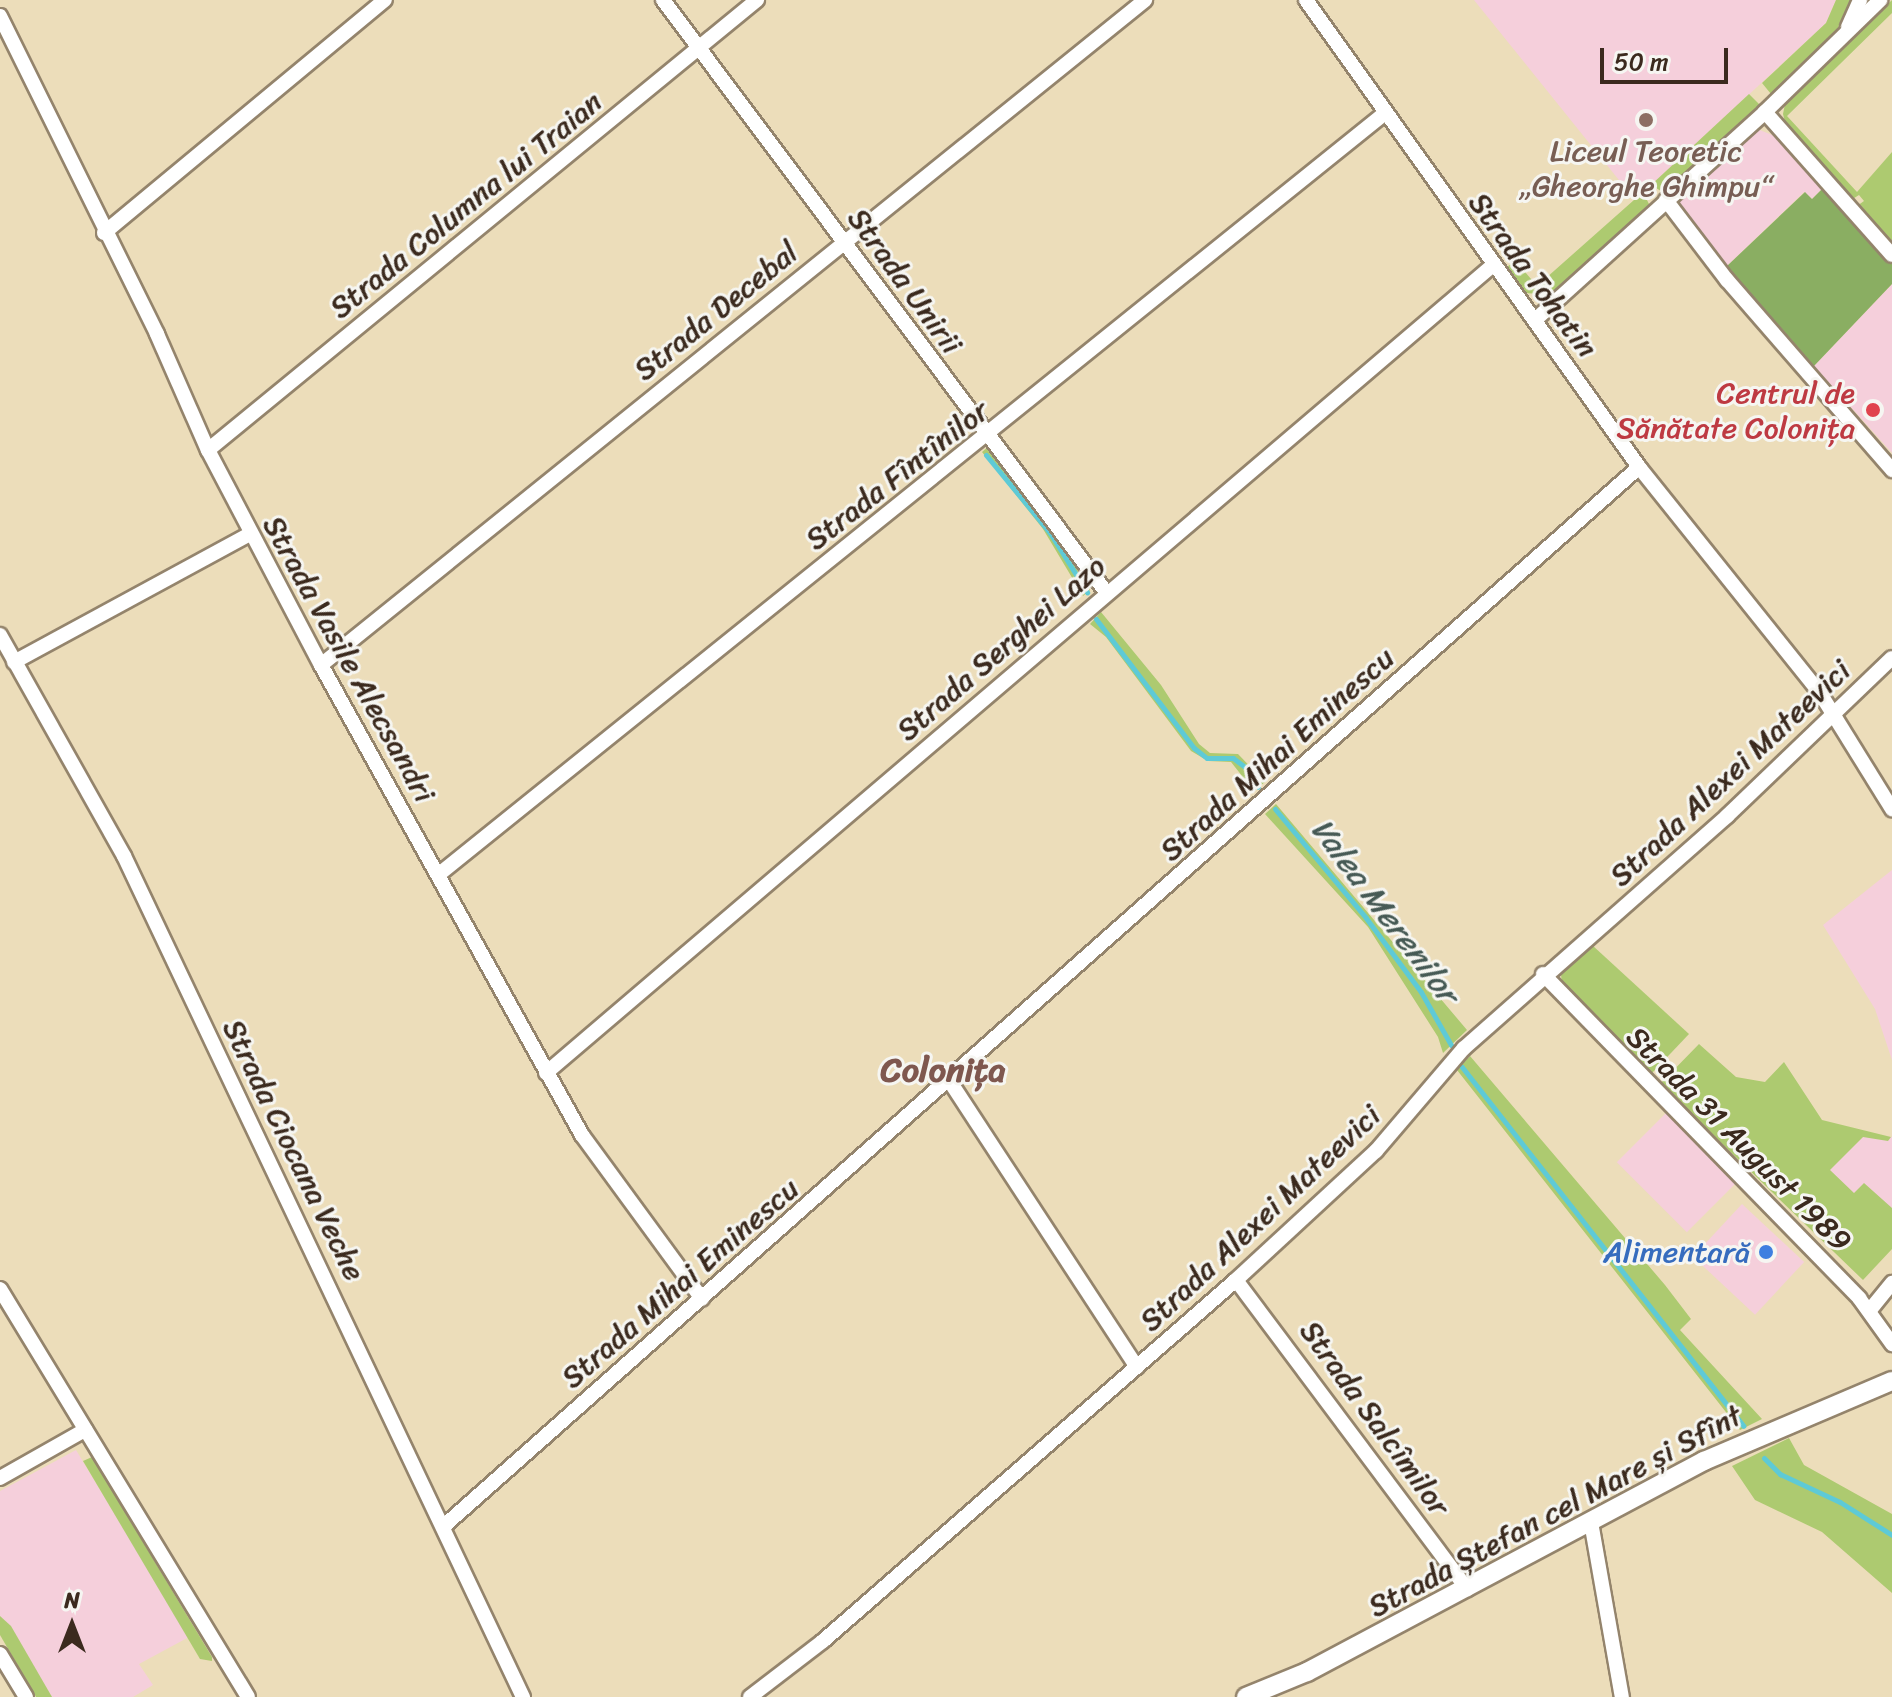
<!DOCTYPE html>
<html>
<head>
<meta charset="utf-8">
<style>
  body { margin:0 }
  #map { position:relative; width:1892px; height:1697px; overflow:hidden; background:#ecddba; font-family:Sriracha,sans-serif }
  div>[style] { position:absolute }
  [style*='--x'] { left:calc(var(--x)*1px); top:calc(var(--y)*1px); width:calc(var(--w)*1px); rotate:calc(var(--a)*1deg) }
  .built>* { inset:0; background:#f5cfdb; transform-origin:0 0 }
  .green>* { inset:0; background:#adca70 }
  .forest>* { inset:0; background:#8aae62 }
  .stream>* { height:5px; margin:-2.5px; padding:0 2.5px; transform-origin:2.5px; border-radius:2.5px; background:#5ecad6 }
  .roads { filter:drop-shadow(2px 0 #94846c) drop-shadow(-2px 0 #94846c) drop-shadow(0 2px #94846c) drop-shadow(0 -2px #94846c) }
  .minor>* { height:14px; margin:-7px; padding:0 7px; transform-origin:7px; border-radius:7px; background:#fff }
  .tertiary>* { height:18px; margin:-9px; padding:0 9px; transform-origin:9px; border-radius:9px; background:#fff }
  .dots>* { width:22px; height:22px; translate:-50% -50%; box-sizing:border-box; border:4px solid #f6f6f2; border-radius:50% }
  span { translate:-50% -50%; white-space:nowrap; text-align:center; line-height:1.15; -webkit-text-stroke:6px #f6f6f2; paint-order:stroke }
  .education-label { font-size:30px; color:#785e54 }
  .street-label { font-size:30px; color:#3b2a1e }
  .health-label { font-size:30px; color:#be3a42 }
  .right { translate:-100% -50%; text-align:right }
  .shop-label { font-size:30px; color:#366cbe }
  .water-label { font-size:32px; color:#465a55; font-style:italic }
  .quarter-label { font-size:34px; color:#7f584f; font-weight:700 }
  .north { position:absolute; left:32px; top:1585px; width:80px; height:80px; -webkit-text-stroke:6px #f6f6f2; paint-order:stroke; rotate:0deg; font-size:22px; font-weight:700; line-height:32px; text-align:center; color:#3b2a1e }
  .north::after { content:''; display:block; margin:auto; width:28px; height:36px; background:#3b2a1e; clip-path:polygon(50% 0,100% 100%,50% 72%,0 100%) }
  .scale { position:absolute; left:1600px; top:48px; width:128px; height:36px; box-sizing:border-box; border:4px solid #3b2a1e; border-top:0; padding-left:10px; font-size:24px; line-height:28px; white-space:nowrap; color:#3b2a1e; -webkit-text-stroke:6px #f6f6f2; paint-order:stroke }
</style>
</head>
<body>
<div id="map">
  <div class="built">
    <div style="clip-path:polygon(1474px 0,1836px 0,1826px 23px,1635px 200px)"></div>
    <div style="clip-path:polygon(1757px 129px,1780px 138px,1823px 188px,1812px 199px,1804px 192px,1727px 266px,1675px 204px)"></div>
    <div style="clip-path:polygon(1892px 284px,1892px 453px,1814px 366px)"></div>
    <div style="clip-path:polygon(1892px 870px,1892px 1060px,1875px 1009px,1823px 925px)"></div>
    <div style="left:1667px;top:1112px;width:99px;height:71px;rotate:45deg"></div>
    <div style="clip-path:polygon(1863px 1137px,1892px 1137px,1892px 1246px,1818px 1178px)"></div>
    <div style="left:1742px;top:1204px;width:85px;height:72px;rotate:43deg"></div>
    <div style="clip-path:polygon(76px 1450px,189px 1637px,139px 1664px,153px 1685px,133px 1697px,52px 1697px,0 1616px,0 1491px)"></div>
  </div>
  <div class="green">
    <div style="clip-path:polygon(1836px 0,1851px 0,1836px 32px,1771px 94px,1762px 83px,1826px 23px)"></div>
    <div style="clip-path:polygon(1892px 0,1892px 13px,1787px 116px,1857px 192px,1892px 152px,1892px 240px,1886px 241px,1857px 206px,1864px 201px,1859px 195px,1851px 200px,1786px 126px,1783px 114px,1785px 104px)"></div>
    <div style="clip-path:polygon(1749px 94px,1760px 105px,1670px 188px,1661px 191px,1651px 185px)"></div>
    <div style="clip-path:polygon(1643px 192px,1650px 206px,1552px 295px,1525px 293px,1505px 269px,1515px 260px,1537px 286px)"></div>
    <div style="clip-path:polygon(989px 446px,1088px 574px,1090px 590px,1083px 596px,1043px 529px,982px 452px)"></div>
    <div style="clip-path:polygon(1101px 612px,1161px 685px,1199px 744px,1210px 753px,1238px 754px,1265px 782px,1254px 791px,1231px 762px,1208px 761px,1191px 751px,1106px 637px,1090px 624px)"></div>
    <div style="clip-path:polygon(1276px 804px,1467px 1030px,1443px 1053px,1438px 1037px,1368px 927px,1265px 814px)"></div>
    <div style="clip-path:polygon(1592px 945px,1689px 1034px,1652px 1073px,1562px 985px,1561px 974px)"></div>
    <div style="clip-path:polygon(1699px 1044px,1736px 1077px,1765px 1082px,1784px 1062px,1822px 1120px,1891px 1137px,1888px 1141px,1863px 1137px,1830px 1170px,1854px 1193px,1864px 1183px,1892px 1208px,1892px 1249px,1863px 1280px,1660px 1084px)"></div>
    <div style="clip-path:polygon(1470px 1056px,1665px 1285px,1691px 1319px,1680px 1330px,1762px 1419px,1740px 1430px,1457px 1070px)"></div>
    <div style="clip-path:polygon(1789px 1438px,1804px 1465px,1892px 1514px,1892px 1593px,1822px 1532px,1755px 1500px,1732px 1466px)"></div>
    <div style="clip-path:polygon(92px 1457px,212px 1657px,212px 1661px,200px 1659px,83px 1461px)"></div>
    <div style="clip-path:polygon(0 1616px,11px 1626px,52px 1697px,36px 1697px,0 1635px)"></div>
  </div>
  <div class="forest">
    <div style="clip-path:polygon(1823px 188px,1892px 264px,1892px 284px,1814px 366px,1727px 266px,1805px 192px,1812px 199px)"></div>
  </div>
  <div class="stream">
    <div style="--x:986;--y:455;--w:101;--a:50.6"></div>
    <div style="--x:1050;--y:533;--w:70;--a:57.9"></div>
    <div style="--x:1096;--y:619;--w:162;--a:52.8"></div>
    <div style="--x:1194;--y:748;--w:16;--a:38"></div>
    <div style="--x:1207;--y:758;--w:26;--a:0"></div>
    <div style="--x:1233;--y:758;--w:20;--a:37"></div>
    <div style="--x:1249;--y:770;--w:19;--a:62"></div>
    <div style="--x:1275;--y:809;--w:142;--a:50.1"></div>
    <div style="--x:1366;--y:918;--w:92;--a:53.4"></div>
    <div style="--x:1421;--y:992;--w:61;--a:60.5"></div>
    <div style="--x:1462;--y:1067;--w:456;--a:51.9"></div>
    <div style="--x:1764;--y:1458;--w:23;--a:45"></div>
    <div style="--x:1780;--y:1474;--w:66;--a:25"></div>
    <div style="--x:1840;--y:1502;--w:62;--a:32.4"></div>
  </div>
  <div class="roads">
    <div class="minor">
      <div style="--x:663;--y:0;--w:739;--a:53.19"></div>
      <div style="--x:1306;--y:0;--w:574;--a:54.51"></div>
      <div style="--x:1639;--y:467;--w:290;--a:51.3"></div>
      <div style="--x:1820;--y:693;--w:137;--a:58.2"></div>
      <div style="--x:0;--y:16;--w:355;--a:63.7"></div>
      <div style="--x:157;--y:334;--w:127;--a:66.3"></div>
      <div style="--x:208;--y:450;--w:243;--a:62.3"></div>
      <div style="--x:321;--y:665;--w:538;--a:60.96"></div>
      <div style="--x:582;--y:1135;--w:203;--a:53.8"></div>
      <div style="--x:1848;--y:27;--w:30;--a:-66"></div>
      <div style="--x:1765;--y:112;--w:191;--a:48.4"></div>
      <div style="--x:1666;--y:200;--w:101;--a:52.7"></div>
      <div style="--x:1727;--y:280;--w:252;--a:49"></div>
      <div style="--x:104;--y:233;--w:365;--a:-39.7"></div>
      <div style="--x:1535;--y:320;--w:310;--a:-42.1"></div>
      <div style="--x:1765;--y:112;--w:161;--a:-44.2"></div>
      <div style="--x:208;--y:450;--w:710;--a:-39.34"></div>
      <div style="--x:0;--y:635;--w:253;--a:60.7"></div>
      <div style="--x:124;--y:856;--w:931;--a:64.62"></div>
      <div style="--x:14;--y:662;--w:268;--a:-28.5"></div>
      <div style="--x:321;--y:665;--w:1059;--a:-38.9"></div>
      <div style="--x:438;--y:875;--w:1216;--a:-38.82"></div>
      <div style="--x:1543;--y:974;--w:453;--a:45.7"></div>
      <div style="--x:1859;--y:1298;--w:57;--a:54.3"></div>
      <div style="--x:546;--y:1073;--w:1243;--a:-40.47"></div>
      <div style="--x:949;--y:1080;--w:343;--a:56.8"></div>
      <div style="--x:1236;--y:1280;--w:386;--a:53.2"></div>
      <div style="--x:0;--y:1289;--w:477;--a:58.7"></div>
      <div style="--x:1870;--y:1310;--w:35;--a:-51"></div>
      <div style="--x:0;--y:1478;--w:98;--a:-29.5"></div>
      <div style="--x:1591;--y:1522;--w:178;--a:80"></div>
      <div style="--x:445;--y:1525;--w:1595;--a:-41.54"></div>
      <div style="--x:0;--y:1654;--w:50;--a:58.8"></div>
      <div style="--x:750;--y:1697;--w:92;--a:-37.5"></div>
      <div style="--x:823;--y:1641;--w:549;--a:-41.16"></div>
      <div style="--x:1236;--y:1280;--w:190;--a:-42.7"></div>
      <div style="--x:1376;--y:1151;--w:135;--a:-49.5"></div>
      <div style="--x:1464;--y:1048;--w:351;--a:-41.4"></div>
      <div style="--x:1727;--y:816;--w:228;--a:-43.8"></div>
    </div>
    <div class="tertiary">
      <div style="--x:1246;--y:1697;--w:66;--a:-22.3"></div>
      <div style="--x:1307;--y:1672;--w:450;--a:-28"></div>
      <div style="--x:1704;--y:1461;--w:204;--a:-23.1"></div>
    </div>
  </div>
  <div class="dots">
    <div style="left:1646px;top:120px;background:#8d6e63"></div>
    <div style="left:1873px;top:410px;background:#e0444e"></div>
    <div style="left:1766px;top:1252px;background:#3f7fe0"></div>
  </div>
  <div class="education-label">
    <span style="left:1646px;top:168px">Liceul Teoretic<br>„Gheorghe Ghimpu“</span>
  </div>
  <div class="street-label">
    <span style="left:466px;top:205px;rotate:-39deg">Strada Columna lui Traian</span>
    <span style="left:1533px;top:275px;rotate:54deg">Strada Tohatin</span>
    <span style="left:905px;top:281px;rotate:54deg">Strada Unirii</span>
    <span style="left:716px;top:311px;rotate:-39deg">Strada Decebal</span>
    <span style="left:897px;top:475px;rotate:-38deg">Strada Fîntînilor</span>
    <span style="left:1001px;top:648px;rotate:-41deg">Strada Serghei Lazo</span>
    <span style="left:349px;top:659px;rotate:61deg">Strada Vasile Alecsandri</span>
    <span style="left:1277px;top:754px;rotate:-42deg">Strada Mihai Eminescu</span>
    <span style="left:1730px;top:773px;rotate:-43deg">Strada Alexei Mateevici</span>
    <span style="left:1739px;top:1139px;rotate:45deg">Strada 31 August 1989</span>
    <span style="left:294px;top:1150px;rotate:64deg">Strada Ciocana Veche</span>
    <span style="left:1260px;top:1218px;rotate:-43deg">Strada Alexei Mateevici</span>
    <span style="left:680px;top:1283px;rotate:-41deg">Strada Mihai Eminescu</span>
    <span style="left:1375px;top:1418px;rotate:54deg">Strada Salcîmilor</span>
    <span style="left:1555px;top:1511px;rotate:-28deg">Strada Ștefan cel Mare și Sfînt</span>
  </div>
  <div class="health-label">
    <span class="right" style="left:1855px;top:410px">Centrul de<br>Sănătate Colonița</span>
  </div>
  <div class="shop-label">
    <span class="right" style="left:1750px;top:1252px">Alimentară</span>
  </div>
  <div class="water-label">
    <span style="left:1384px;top:911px;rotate:53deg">Valea Merenilor</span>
  </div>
  <div class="quarter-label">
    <span style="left:943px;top:1071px">Colonița</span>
  </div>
  <div class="north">N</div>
  <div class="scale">50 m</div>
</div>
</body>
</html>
